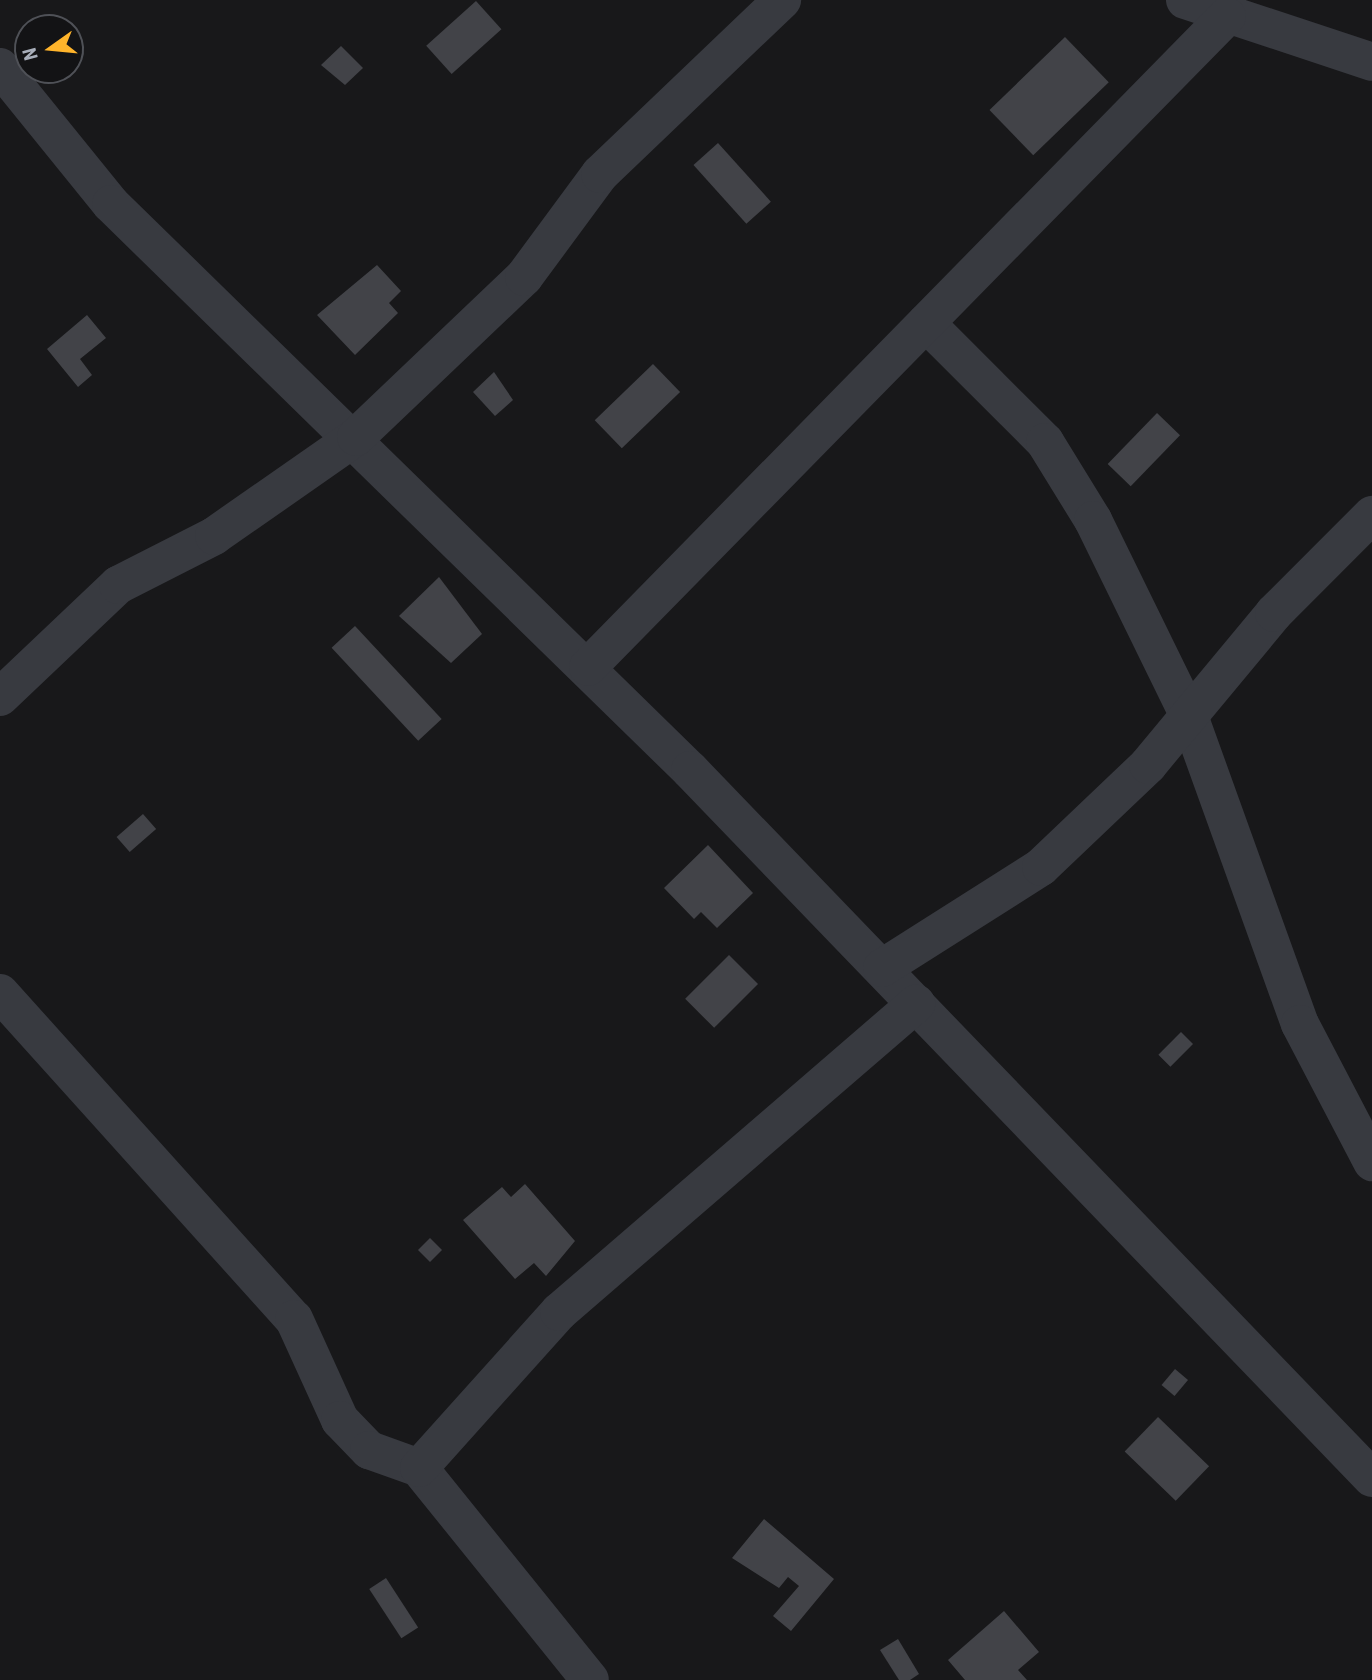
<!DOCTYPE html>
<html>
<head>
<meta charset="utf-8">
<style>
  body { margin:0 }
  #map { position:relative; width:1372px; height:1680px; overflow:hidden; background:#18181a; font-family:"Roboto Condensed",sans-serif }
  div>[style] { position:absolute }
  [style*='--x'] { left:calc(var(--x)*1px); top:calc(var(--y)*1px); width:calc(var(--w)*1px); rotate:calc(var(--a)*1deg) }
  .building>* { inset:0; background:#424348; transform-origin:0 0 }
  .minor>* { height:38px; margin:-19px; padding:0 19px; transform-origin:19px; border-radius:19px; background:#383a40 }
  span { translate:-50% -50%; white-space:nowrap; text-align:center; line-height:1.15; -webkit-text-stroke:6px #131315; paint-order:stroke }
  .north { position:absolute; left:14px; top:14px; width:70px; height:70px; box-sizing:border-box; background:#131315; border:2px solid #4f5157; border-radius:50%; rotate:255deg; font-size:19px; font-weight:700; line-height:28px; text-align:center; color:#a9afbb }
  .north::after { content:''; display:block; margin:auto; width:24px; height:32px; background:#ffb42b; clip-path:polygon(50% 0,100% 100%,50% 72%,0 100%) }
</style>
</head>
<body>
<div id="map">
  <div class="building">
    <div style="left:476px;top:1px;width:38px;height:67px;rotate:48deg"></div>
    <div style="left:1065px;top:37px;width:63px;height:105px;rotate:46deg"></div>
    <div style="clip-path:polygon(341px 46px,363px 68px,345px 85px,321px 65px)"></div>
    <div style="left:718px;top:143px;width:79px;height:33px;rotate:48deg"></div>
    <div style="clip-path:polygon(377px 265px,401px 291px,389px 303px,398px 313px,355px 355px,317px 315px)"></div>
    <div style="clip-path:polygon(87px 315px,106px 338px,80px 359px,92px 375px,78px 387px,47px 349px)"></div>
    <div style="left:653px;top:364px;width:39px;height:81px;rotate:46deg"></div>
    <div style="clip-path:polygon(494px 372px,513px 400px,495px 416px,473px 392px)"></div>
    <div style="left:1157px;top:413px;width:32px;height:71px;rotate:44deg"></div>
    <div style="clip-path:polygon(439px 577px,482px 634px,451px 663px,399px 616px)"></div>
    <div style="left:355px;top:626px;width:127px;height:32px;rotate:47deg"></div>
    <div style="left:143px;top:814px;width:20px;height:35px;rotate:49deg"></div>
    <div style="clip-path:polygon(708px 845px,753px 893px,717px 928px,701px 912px,694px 919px,664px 888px)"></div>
    <div style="left:729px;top:955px;width:41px;height:62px;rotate:45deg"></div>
    <div style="left:1181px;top:1032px;width:17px;height:32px;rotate:45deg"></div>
    <div style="clip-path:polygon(525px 1184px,575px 1241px,546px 1276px,534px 1263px,515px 1279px,463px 1220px,502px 1187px,511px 1197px)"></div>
    <div style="left:430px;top:1238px;width:17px;height:17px;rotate:45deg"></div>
    <div style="left:1175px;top:1369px;width:17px;height:21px;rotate:40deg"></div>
    <div style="left:1158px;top:1417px;width:71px;height:48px;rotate:44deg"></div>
    <div style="clip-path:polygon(764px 1519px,834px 1579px,791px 1631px,773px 1616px,799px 1586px,788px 1577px,779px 1588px,732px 1558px)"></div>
    <div style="left:386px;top:1578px;width:59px;height:20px;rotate:57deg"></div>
    <div style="clip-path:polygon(1004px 1611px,1039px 1652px,1018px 1670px,1027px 1680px,965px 1680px,948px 1660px)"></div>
    <div style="clip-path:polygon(898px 1639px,919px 1674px,910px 1680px,899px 1680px,880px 1650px)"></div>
  </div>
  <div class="minor">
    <div style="--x:1185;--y:0;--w:197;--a:18.3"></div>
    <div style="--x:0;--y:67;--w:176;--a:51"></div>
    <div style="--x:111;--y:204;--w:810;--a:44.35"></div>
    <div style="--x:690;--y:770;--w:983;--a:46.07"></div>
    <div style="--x:926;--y:323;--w:168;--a:45"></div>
    <div style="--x:1045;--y:442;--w:92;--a:58.4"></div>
    <div style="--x:1093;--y:520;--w:218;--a:63.9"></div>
    <div style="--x:1189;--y:716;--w:327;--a:70.2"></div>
    <div style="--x:1300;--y:1024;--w:156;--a:62.4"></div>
    <div style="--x:588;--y:667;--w:912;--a:-45.53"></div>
    <div style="--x:0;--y:697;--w:163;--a:-43.5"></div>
    <div style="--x:118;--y:585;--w:108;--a:-27"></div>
    <div style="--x:214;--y:536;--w:173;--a:-34.9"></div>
    <div style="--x:356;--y:437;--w:232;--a:-43.6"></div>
    <div style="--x:524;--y:277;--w:128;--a:-53.6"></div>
    <div style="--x:600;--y:174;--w:252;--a:-43.7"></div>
    <div style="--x:882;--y:968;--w:188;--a:-32.4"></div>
    <div style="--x:1041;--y:867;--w:148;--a:-43.6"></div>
    <div style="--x:1148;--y:765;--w:197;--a:-50.3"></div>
    <div style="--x:1274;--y:613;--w:139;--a:-45"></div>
    <div style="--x:0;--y:993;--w:439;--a:48"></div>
    <div style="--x:294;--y:1319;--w:111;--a:65.5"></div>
    <div style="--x:340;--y:1420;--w:42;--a:46"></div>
    <div style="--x:369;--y:1450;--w:53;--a:19.8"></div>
    <div style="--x:419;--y:1468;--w:272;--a:51.1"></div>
    <div style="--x:419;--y:1468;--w:210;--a:-48.1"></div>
    <div style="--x:559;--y:1312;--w:472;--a:-40.8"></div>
  </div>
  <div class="north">N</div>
</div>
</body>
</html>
